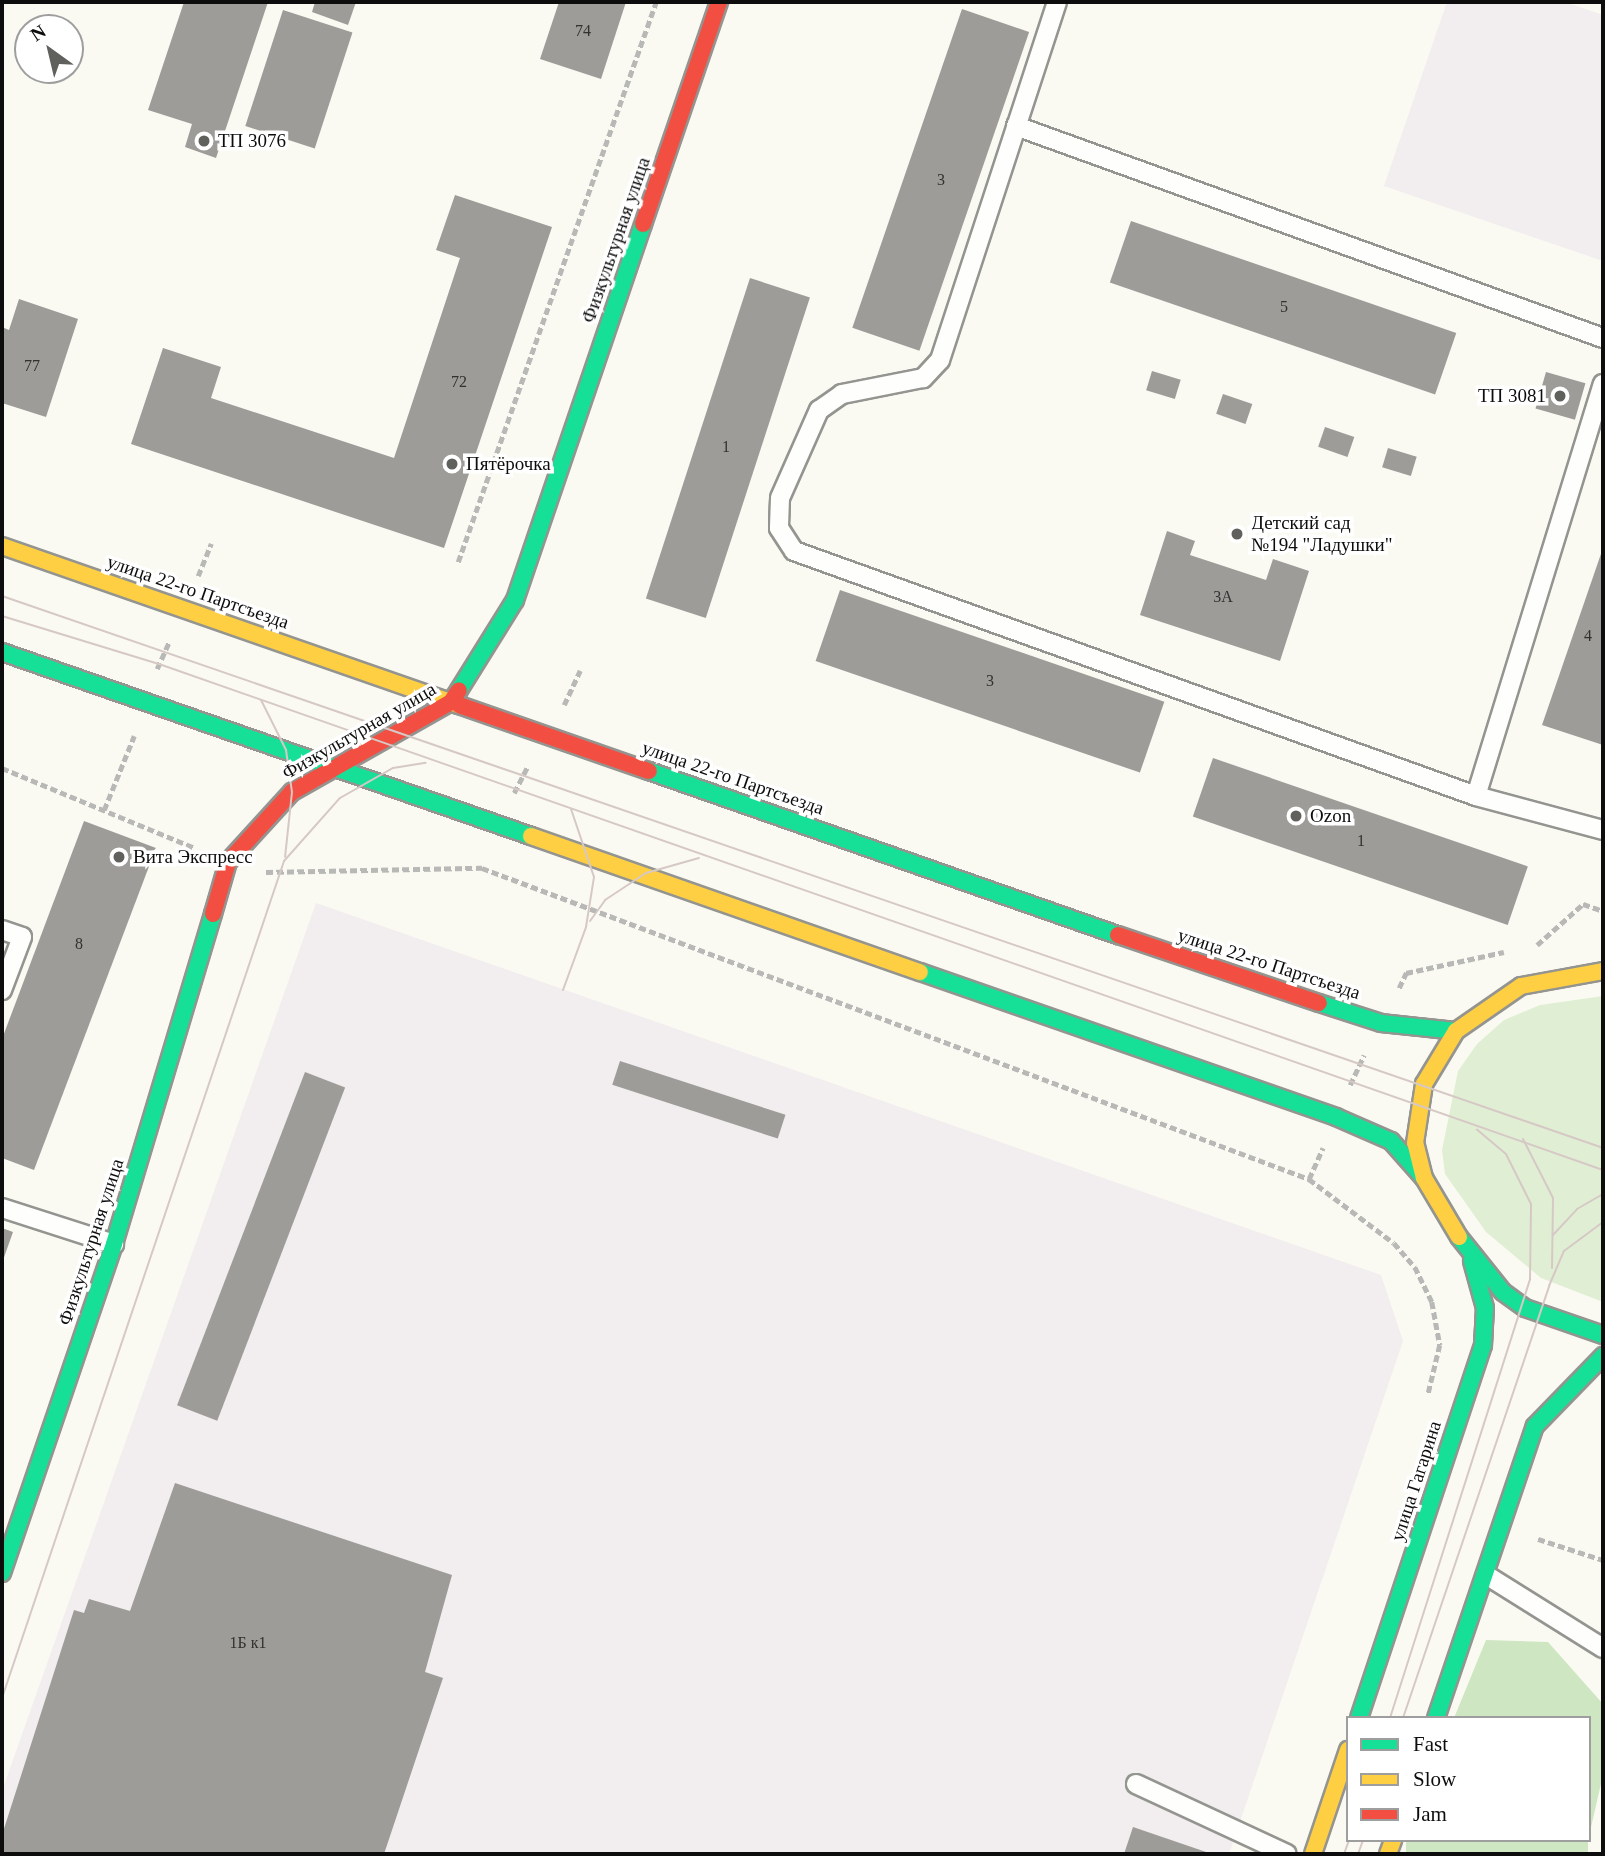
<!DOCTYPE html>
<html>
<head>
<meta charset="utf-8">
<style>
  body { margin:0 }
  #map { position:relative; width:1605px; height:1856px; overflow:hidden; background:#fafaf2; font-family:Georgia,serif }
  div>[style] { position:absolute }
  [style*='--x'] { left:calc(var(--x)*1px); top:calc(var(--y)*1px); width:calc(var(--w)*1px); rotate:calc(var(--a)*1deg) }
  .industrial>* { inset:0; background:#f2edee }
  .green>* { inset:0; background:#e0efd4 }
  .forest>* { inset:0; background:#cfe6c2; transform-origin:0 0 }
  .building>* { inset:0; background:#9d9c98; transform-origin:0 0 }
  .path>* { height:4.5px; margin-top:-2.25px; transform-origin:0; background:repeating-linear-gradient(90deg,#b8b8b6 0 7px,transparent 0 10.5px) }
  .roads { filter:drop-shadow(2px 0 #949490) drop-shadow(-2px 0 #949490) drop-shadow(0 2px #949490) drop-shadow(0 -2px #949490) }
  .lane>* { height:18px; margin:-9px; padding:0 9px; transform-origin:9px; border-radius:9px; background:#fefefd }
  .fast>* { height:16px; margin:-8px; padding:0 8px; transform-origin:8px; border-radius:8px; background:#16e098 }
  .slow>* { height:16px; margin:-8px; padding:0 8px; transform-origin:8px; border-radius:8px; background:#ffcf43 }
  .jam>* { height:16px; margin:-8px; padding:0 8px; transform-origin:8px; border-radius:8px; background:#f24e42 }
  .tram>* { height:2px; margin:-1px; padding:0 1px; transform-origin:1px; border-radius:1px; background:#d6c8c5 }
  .dots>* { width:19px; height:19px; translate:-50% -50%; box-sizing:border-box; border:4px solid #fff; border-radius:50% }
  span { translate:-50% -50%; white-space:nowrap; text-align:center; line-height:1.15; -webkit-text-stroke:7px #fff; paint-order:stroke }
  .number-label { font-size:16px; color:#313130 }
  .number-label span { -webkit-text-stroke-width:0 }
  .poi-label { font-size:19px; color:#0d0d0d }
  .left { translate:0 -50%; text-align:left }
  .right { translate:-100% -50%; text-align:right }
  .street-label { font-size:19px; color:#0d0d0d }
  .frame { position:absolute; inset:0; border:4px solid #0d0d0d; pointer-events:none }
  .legend { position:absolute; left:1346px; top:1716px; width:245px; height:126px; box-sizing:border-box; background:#fff; border:2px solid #9e9e9e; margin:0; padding:9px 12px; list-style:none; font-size:21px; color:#0d0d0d }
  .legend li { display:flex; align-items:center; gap:14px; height:35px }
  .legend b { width:35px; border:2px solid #9e9e9e }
  .north { position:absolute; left:14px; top:14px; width:70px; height:70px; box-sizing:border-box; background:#fff; border:2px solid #9e9e9e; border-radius:50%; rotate:326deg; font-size:19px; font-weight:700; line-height:28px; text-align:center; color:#0d0d0d }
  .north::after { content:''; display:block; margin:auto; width:24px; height:32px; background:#60605d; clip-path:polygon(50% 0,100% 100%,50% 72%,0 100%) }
</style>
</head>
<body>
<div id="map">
  <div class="industrial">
    <div style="clip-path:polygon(1447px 2px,1565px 2px,1603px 15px,1603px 261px,1384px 186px)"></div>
    <div style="clip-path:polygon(316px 903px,1381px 1275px,1403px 1341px,1229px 1854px,2px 1854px,2px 1791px)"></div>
  </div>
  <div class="green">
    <div style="clip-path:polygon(1603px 996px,1603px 1302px,1541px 1278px,1486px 1232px,1445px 1174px,1442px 1150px,1458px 1071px,1477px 1044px,1504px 1020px,1540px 1005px)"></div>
  </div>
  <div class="forest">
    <div style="clip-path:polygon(1486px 1640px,1548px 1642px,1603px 1704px,1603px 1775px,1589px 1836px,1589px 1718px,1454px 1718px)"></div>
    <div style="left:1406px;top:1840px;width:182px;height:14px"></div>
  </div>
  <div class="building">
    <div style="clip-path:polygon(184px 2px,268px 2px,216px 158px,185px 147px,192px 124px,148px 110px)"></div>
    <div style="clip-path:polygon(315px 2px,356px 2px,348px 25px,312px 12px)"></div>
    <div style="clip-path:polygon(559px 2px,626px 2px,601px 79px,540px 59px)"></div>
    <div style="left:962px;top:9px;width:71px;height:337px;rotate:19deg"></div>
    <div style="left:283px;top:10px;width:73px;height:122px;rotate:18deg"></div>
    <div style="clip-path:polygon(455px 195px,552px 227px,444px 548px,131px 444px,163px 348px,221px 367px,211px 398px,394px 458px,460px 258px,436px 250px)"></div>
    <div style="left:1131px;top:221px;width:344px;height:65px;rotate:19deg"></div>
    <div style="left:750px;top:278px;width:63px;height:337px;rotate:18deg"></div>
    <div style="clip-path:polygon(19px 299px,78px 319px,46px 417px,2px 403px,2px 327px,9px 330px)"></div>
    <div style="left:1152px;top:371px;width:30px;height:20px;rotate:17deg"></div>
    <div style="left:1546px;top:372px;width:41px;height:38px;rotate:16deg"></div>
    <div style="left:1223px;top:394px;width:31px;height:21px;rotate:19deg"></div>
    <div style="left:1325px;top:427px;width:31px;height:21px;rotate:19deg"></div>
    <div style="left:1388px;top:448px;width:30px;height:20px;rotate:17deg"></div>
    <div style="clip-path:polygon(1167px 531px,1195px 541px,1190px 555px,1266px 580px,1273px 559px,1309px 571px,1280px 661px,1140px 615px)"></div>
    <div style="clip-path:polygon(1603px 548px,1603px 745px,1542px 725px)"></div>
    <div style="left:840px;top:590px;width:343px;height:75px;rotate:19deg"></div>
    <div style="left:1213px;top:758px;width:333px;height:62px;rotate:19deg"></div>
    <div style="clip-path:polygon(84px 821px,156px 848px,34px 1170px,2px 1158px,2px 1039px)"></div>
    <div style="left:620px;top:1061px;width:174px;height:25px;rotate:18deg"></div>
    <div style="left:305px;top:1072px;width:43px;height:357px;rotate:21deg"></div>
    <div style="clip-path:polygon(2px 1228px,13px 1232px,2px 1263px)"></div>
    <div style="clip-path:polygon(175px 1483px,452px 1575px,425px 1672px,443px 1678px,384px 1854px,2px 1854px,2px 1835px,74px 1610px,84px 1613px,89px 1599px,130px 1611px)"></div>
    <div style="clip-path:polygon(1133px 1827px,1212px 1854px,1124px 1854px)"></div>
  </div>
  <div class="path">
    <div style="--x:458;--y:562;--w:594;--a:-70.53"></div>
    <div style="--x:198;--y:576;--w:35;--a:-68"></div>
    <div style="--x:157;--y:669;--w:30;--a:-66"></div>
    <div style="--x:564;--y:705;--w:38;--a:-65"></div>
    <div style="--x:2;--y:768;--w:209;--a:22.5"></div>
    <div style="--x:514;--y:793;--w:29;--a:-63"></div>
    <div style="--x:104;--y:810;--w:80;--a:-67.9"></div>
    <div style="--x:266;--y:872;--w:216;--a:-1.1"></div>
    <div style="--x:482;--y:868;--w:884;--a:20.61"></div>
    <div style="--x:1309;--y:1179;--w:106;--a:37"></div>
    <div style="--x:1394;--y:1243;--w:32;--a:49"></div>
    <div style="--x:1415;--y:1267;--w:39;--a:64"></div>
    <div style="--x:1432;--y:1302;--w:44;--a:79.5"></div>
    <div style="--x:1440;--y:1345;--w:51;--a:103.5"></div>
    <div style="--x:1537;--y:945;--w:62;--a:-41.7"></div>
    <div style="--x:1583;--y:904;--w:21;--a:19"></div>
    <div style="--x:1399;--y:988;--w:17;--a:-65"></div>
    <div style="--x:1406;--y:973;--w:100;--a:-12.1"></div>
    <div style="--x:1350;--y:1085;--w:33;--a:-65"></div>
    <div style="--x:1309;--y:1179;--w:34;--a:-66"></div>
    <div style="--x:1538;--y:1539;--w:68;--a:17.9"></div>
  </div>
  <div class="roads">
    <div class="lane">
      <div style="--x:1057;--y:2;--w:377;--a:108.1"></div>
      <div style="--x:940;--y:360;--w:25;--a:133"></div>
      <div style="--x:923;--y:378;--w:83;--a:168.8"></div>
      <div style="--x:842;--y:394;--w:28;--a:145"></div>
      <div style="--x:819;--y:410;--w:96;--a:113.9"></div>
      <div style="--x:780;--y:498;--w:30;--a:92"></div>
      <div style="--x:779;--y:528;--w:27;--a:57"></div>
      <div style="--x:794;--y:551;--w:725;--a:19.76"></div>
      <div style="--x:1476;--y:796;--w:431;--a:-72.9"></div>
      <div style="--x:1016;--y:126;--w:624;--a:19.86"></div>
      <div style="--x:1476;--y:796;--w:131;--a:15"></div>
      <div style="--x:2;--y:930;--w:21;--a:19"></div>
      <div style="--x:22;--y:937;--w:57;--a:110.7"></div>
      <div style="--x:2;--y:1208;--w:118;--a:17.8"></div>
      <div style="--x:1486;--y:1575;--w:138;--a:32"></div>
      <div style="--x:1136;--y:1784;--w:166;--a:24.9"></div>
    </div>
    <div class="fast">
      <div style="--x:2;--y:652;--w:560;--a:19.18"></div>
      <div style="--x:459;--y:690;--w:106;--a:-58.1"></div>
      <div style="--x:515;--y:600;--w:397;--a:-71.2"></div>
      <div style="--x:649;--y:771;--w:497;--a:19.3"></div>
      <div style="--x:920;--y:972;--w:441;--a:19.2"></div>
      <div style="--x:1336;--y:1117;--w:60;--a:23.6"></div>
      <div style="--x:1391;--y:1141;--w:50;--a:48.3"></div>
      <div style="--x:1319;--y:1003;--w:65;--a:17.9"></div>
      <div style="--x:1381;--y:1023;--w:75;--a:6.1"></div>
      <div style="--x:1459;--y:1237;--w:70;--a:51.3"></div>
      <div style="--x:1503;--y:1292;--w:27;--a:36"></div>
      <div style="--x:1525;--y:1308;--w:83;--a:19.1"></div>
      <div style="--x:2;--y:1573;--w:348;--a:-71.2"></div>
      <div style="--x:114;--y:1244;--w:345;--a:-73.3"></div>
      <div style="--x:1359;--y:1718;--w:393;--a:-71.6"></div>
      <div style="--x:1483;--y:1345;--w:37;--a:-87"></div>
      <div style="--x:1485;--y:1308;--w:49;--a:-105.5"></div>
      <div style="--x:1436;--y:1718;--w:308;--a:-71.3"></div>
      <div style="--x:1535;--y:1426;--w:98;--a:-45.8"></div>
    </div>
    <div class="slow">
      <div style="--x:2;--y:546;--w:484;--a:19.2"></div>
      <div style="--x:531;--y:836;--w:412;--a:19.3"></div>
      <div style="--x:1459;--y:1237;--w:69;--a:-120.7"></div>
      <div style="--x:1424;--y:1178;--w:36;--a:-104"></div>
      <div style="--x:1415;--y:1143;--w:60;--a:-81.3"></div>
      <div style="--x:1424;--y:1084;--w:62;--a:-58.9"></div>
      <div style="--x:1456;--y:1031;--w:79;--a:-34.7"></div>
      <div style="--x:1521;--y:986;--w:83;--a:-10.4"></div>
      <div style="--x:1313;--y:1854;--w:110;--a:-71.4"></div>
      <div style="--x:1388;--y:1854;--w:15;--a:-70"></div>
    </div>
    <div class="jam">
      <div style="--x:643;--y:224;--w:235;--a:-71.1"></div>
      <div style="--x:459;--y:705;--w:201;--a:19.2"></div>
      <div style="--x:213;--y:914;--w:54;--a:-73.9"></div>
      <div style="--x:228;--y:862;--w:95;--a:-47.6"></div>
      <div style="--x:292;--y:792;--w:183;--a:-29.5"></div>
      <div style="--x:451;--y:702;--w:14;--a:-56"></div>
      <div style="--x:1118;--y:935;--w:212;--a:18.7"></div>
    </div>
  </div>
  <div class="tram">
    <div style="--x:2;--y:596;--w:1693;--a:19.02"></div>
    <div style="--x:2;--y:616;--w:164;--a:17"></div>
    <div style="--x:159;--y:664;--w:1530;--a:19.31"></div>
    <div style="--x:261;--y:700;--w:56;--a:63.4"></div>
    <div style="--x:286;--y:750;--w:42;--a:81.9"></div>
    <div style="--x:292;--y:792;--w:65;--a:96.1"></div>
    <div style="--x:590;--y:921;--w:26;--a:-54"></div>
    <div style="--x:605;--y:900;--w:49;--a:-33.4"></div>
    <div style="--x:646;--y:873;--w:55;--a:-15.8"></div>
    <div style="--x:563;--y:990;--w:67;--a:-69.9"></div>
    <div style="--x:586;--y:927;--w:51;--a:-80.9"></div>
    <div style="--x:594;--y:877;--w:72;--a:-108.7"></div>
    <div style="--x:1523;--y:1139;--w:66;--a:63"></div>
    <div style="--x:1553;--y:1198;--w:70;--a:90.8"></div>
    <div style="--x:1553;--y:1235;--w:35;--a:-47"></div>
    <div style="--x:1577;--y:1209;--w:30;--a:-30"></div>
    <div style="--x:2;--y:1698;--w:883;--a:-71.38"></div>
    <div style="--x:284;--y:861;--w:84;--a:-48.4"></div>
    <div style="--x:340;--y:798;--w:61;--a:-29.5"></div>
    <div style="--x:393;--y:768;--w:33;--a:-9"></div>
    <div style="--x:1390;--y:1718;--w:461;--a:-72.3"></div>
    <div style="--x:1530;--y:1279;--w:75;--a:-89.2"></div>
    <div style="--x:1531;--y:1204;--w:56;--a:-116.6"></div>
    <div style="--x:1506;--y:1154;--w:38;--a:-140"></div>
    <div style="--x:1403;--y:1718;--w:456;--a:-71.3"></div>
    <div style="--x:1549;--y:1286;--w:38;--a:-67"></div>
    <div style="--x:1564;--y:1251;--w:49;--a:-36.6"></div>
    <div style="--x:1344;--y:1854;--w:15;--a:-70"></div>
    <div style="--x:1358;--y:1854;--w:15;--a:-70"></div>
  </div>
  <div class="dots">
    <div style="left:204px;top:141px;background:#60605d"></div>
    <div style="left:1560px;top:396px;background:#60605d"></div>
    <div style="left:452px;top:464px;background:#60605d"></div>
    <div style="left:1237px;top:534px;background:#60605d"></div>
    <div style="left:1296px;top:816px;background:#60605d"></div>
    <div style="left:119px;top:857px;background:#60605d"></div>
  </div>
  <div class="number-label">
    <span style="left:583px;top:31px">74</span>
    <span style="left:941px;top:180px">3</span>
    <span style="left:1284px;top:307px">5</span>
    <span style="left:32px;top:366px">77</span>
    <span style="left:459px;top:382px">72</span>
    <span style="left:726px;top:447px">1</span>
    <span style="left:1223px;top:597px">3А</span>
    <span style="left:1588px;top:636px">4</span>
    <span style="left:990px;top:681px">3</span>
    <span style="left:1361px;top:841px">1</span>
    <span style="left:79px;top:944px">8</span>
    <span style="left:248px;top:1643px">1Б к1</span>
  </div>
  <div class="poi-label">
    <span class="left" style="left:218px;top:141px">ТП 3076</span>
    <span class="right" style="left:1546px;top:396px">ТП 3081</span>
    <span class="left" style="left:466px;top:464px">Пятёрочка</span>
    <span class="left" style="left:1251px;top:534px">Детский сад<br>№194 "Ладушки"</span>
    <span class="left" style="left:1310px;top:816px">Ozon</span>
    <span class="left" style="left:133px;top:857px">Вита Экспресс</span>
  </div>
  <div class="street-label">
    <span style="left:616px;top:240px;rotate:-71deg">Физкультурная улица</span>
    <span style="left:198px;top:592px;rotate:19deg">улица 22-го Партсъезда</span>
    <span style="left:359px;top:731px;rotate:-30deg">Физкультурная улица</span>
    <span style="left:733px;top:778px;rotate:19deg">улица 22-го Партсъезда</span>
    <span style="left:1269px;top:964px;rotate:18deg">улица 22-го Партсъезда</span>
    <span style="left:91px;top:1242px;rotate:-72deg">Физкультурная улица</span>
    <span style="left:1416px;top:1481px;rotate:-72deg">улица Гагарина</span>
  </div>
  <div class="frame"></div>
  <ul class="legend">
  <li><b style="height:9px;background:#16e098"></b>Fast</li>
  <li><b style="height:9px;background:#ffcf43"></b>Slow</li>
  <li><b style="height:9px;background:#f24e42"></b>Jam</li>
  </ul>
  <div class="north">N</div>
</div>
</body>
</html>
